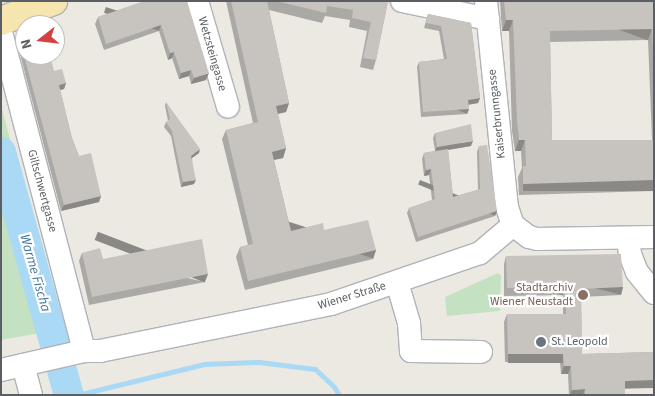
<!DOCTYPE html>
<html>
<head>
<meta charset="utf-8">
<style>
  body { margin:0 }
  #map { position:relative; width:655px; height:396px; overflow:hidden; background:#ece9e3; font-family:"Source Sans 3",sans-serif }
  div>[style] { position:absolute }
  [style*='--x'] { left:calc(var(--x)*1px); top:calc(var(--y)*1px); width:calc(var(--w)*1px); rotate:calc(var(--a)*1deg) }
  .green>* { inset:0; background:#c4e1c2 }
  .stream>* { height:5px; margin:-2.5px; padding:0 2.5px; transform-origin:2.5px; border-radius:2.5px; background:#aad9f5 }
  .river>* { height:30px; margin:-15px; padding:0 15px; transform-origin:15px; border-radius:15px; background:#aad9f5 }
  .roads { filter:drop-shadow(1px 0 #b0b3b7) drop-shadow(-1px 0 #b0b3b7) drop-shadow(0 1px #b0b3b7) drop-shadow(0 -1px #b0b3b7) }
  .minor>* { height:22px; margin:-11px; padding:0 11px; transform-origin:11px; border-radius:11px; background:#fff }
  .major>* { height:28px; margin:-14px; padding:0 14px; transform-origin:14px; border-radius:14px; background:#f6e5ae }
  .wall>* { inset:0; background:#aba9a5 }
  .shaded-wall>* { inset:0; background:#8b8986; transform-origin:0 0 }
  .building>* { inset:0; background:#c7c4c0 }
  .dots>* { width:14px; height:14px; translate:-50% -50%; box-sizing:border-box; border:2px solid #fff; border-radius:50% }
  span { translate:-50% -50%; white-space:nowrap; text-align:center; line-height:1.15; -webkit-text-stroke:4.5px #fff; paint-order:stroke }
  .street-label { font-size:12px; color:#5b5e62 }
  .education-label { font-size:12px; color:#785e54 }
  .right { translate:-100% -50%; text-align:right }
  .worship-label { font-size:12px; color:#5b616d }
  .left { translate:0 -50%; text-align:left }
  .water-label { font-size:14px; color:#47769c; font-style:italic }
  .frame { position:absolute; inset:0; border:2px solid #5b5e62; pointer-events:none }
  .north { position:absolute; left:15px; top:15px; width:50px; height:50px; box-sizing:border-box; background:#fff; border:1px solid #bdbfc0; border-radius:50%; rotate:254deg; font-size:14px; font-weight:700; line-height:20px; text-align:center; color:#5b5e62 }
  .north::after { content:''; display:block; margin:auto; width:18px; height:22px; background:#d5413f; clip-path:polygon(50% 0,100% 100%,50% 72%,0 100%) }
</style>
</head>
<body>
<div id="map">
  <div class="green">
    <div style="clip-path:polygon(1px 106px,62px 329px,1px 340px)"></div>
    <div style="clip-path:polygon(498px 273px,501px 275px,500px 311px,447px 316px,445px 297px)"></div>
  </div>
  <div class="stream">
    <div style="--x:77;--y:395;--w:131;--a:-13.7"></div>
    <div style="--x:204;--y:364;--w:55;--a:-2.1"></div>
    <div style="--x:259;--y:362;--w:56;--a:7.1"></div>
    <div style="--x:315;--y:369;--w:26;--a:43"></div>
    <div style="--x:334;--y:387;--w:9;--a:58"></div>
  </div>
  <div class="river">
    <div style="--x:1;--y:152;--w:252;--a:74.4"></div>
  </div>
  <div class="roads">
    <div class="minor">
      <div style="--x:197;--y:1;--w:110;--a:73.7"></div>
      <div style="--x:402;--y:1;--w:88;--a:11.8"></div>
      <div style="--x:486;--y:1;--w:207;--a:84.2"></div>
      <div style="--x:507;--y:207;--w:19;--a:72"></div>
      <div style="--x:1;--y:32;--w:330;--a:75.4"></div>
      <div style="--x:513;--y:225;--w:20;--a:37"></div>
      <div style="--x:529;--y:237;--w:8;--a:14"></div>
      <div style="--x:537;--y:239;--w:117;--a:-1"></div>
      <div style="--x:628;--y:238;--w:16;--a:83"></div>
      <div style="--x:630;--y:254;--w:19;--a:69"></div>
      <div style="--x:637;--y:272;--w:27;--a:51"></div>
      <div style="--x:397;--y:282;--w:43;--a:73.7"></div>
      <div style="--x:409;--y:323;--w:28;--a:86"></div>
      <div style="--x:411;--y:351;--w:70;--a:0.8"></div>
      <div style="--x:23;--y:365;--w:31;--a:75"></div>
      <div style="--x:1;--y:370;--w:85;--a:-12.9"></div>
      <div style="--x:84;--y:351;--w:16;--a:0"></div>
      <div style="--x:100;--y:351;--w:236;--a:-11.5"></div>
      <div style="--x:331;--y:304;--w:157;--a:-18.9"></div>
      <div style="--x:480;--y:253;--w:43;--a:-40.3"></div>
    </div>
    <div class="major">
      <div style="--x:1;--y:21;--w:56;--a:-21"></div>
    </div>
  </div>
  <div class="wall">
    <div style="clip-path:polygon(145px 1px,206px 80px,191px 84px,189px 76px,179px 79px,172px 58px,168px 60px,159px 31px,104px 50px,95px 24px,98px 17px)"></div>
    <div style="clip-path:polygon(226px 1px,388px 1px,376px 60px,373px 70px,360px 67px,367px 31px,349px 27px,350px 20px,325px 16px,322px 23px,269px 10px,289px 103px,286px 112px,278px 114px,286px 148px,283px 158px,274px 160px,291px 231px,324px 230px,376px 250px,373px 259px,245px 290px,236px 257px,240px 247px,248px 245px,222px 139px,226px 130px,253px 123px)"></div>
    <div style="clip-path:polygon(evenodd,500px 1px,654px 1px,654px 191px,519px 195px,518px 177px,522px 168px,521px 151px,515px 151px,512px 131px,509px 31px,502px 31px,500px 1px,648px 40px,652px 140px,552px 140px,550px 42px,648px 40px)"></div>
    <div style="clip-path:polygon(428px 14px,471px 23px,480px 98px,478px 103px,468px 105px,469px 109px,467px 114px,421px 117px,417px 67px,419px 62px,444px 59px,439px 31px,424px 28px)"></div>
    <div style="clip-path:polygon(22px 48px,54px 71px,66px 83px,64px 89px,60px 90px,72px 138px,79px 156px,101px 196px,99px 202px,61px 211px,20px 54px)"></div>
    <div style="clip-path:polygon(166px 102px,199px 153px,192px 158px,194px 184px,181px 187px,171px 136px,164px 127px,166px 122px,168px 121px,165px 106px)"></div>
    <div style="clip-path:polygon(435px 133px,471px 146px,448px 150px,453px 197px,478px 190px,477px 152px,479px 146px,497px 211px,495px 216px,416px 242px,407px 213px,409px 208px,432px 200px,429px 175px,424px 176px,422px 159px,424px 153px,435px 151px,433px 138px)"></div>
    <div style="clip-path:polygon(82px 253px,103px 259px,205px 282px,89px 305px,79px 261px)"></div>
    <div style="clip-path:polygon(506px 256px,623px 287px,621px 295px,581px 297px,582px 354px,654px 352px,654px 388px,625px 389px,625px 395px,569px 395px,568px 374px,561px 374px,560px 362px,505px 362px,504px 322px,507px 314px,563px 314px,563px 295px,504px 296px,504px 264px)"></div>
  </div>
  <div class="shaded-wall">
    <div style="clip-path:polygon(506px 20px,513px 20px,509px 31px,502px 31px)"></div>
    <div style="left:161px;top:25px;width:6px;height:58px;rotate:108deg"></div>
    <div style="left:652px;top:29px;width:12px;height:102px;rotate:110deg"></div>
    <div style="clip-path:polygon(174px 52px,172px 58px,168px 60px,170px 53px)"></div>
    <div style="clip-path:polygon(191px 70px,189px 76px,179px 79px,181px 73px)"></div>
    <div style="clip-path:polygon(209px 73px,206px 80px,191px 84px,194px 78px)"></div>
    <div style="clip-path:polygon(66px 83px,64px 89px,56px 91px,59px 85px)"></div>
    <div style="clip-path:polygon(480px 98px,478px 103px,466px 105px,468px 100px)"></div>
    <div style="clip-path:polygon(289px 103px,286px 112px,272px 115px,276px 106px)"></div>
    <div style="left:469px;top:109px;width:5px;height:46px;rotate:112deg"></div>
    <div style="clip-path:polygon(519px 140px,525px 140px,521px 151px,515px 151px)"></div>
    <div style="clip-path:polygon(473px 141px,471px 146px,435px 152px,437px 147px)"></div>
    <div style="clip-path:polygon(286px 148px,283px 158px,268px 161px,272px 152px)"></div>
    <div style="clip-path:polygon(200px 149px,199px 153px,189px 160px,191px 156px)"></div>
    <div style="clip-path:polygon(431px 169px,429px 175px,424px 176px,426px 170px)"></div>
    <div style="clip-path:polygon(196px 180px,194px 184px,181px 187px,183px 182px)"></div>
    <div style="left:654px;top:180px;width:11px;height:131px;rotate:90deg"></div>
    <div style="clip-path:polygon(101px 196px,99px 202px,61px 211px,64px 205px)"></div>
    <div style="left:497px;top:211px;width:5px;height:83px;rotate:112deg"></div>
    <div style="left:376px;top:250px;width:9px;height:132px;rotate:108deg"></div>
    <div style="left:208px;top:274px;width:9px;height:118px;rotate:111deg"></div>
    <div style="left:566px;top:287px;width:9px;height:59px;rotate:111deg"></div>
    <div style="left:623px;top:287px;width:8px;height:42px;rotate:104deg"></div>
    <div style="left:508px;top:354px;width:55px;height:9px"></div>
    <div style="clip-path:polygon(564px 366px,571px 366px,568px 374px,561px 374px)"></div>
    <div style="left:654px;top:380px;width:8px;height:29px;rotate:90deg"></div>
    <div style="clip-path:polygon(585px 389px,583px 395px,570px 395px,572px 390px)"></div>
  </div>
  <div class="building">
    <div style="clip-path:polygon(145px 1px,187px 1px,209px 73px,194px 78px,191px 70px,181px 73px,174px 52px,170px 53px,161px 25px,106px 44px,98px 17px)"></div>
    <div style="clip-path:polygon(231px 1px,267px 1px,289px 103px,276px 106px,286px 148px,272px 152px,291px 231px,323px 223px,324px 230px,368px 220px,376px 250px,248px 281px,240px 247px,253px 244px,226px 130px,258px 122px)"></div>
    <div style="clip-path:polygon(276px 1px,388px 1px,376px 60px,363px 58px,371px 22px,352px 18px,353px 10px,327px 6px,326px 13px)"></div>
    <div style="clip-path:polygon(504px 1px,654px 1px,654px 69px,652px 29px,550px 31px,552px 140px,654px 140px,654px 180px,523px 184px,523px 166px,526px 166px,525px 140px,519px 140px,517px 120px,513px 20px,506px 20px)"></div>
    <div style="clip-path:polygon(428px 14px,471px 23px,480px 98px,468px 100px,469px 109px,423px 112px,419px 62px,447px 59px,441px 26px,426px 23px)"></div>
    <div style="clip-path:polygon(25px 47px,25px 55px,50px 55px,54px 71px,62px 69px,66px 83px,59px 85px,72px 138px,79px 156px,91px 153px,101px 196px,64px 205px,22px 48px)"></div>
    <div style="clip-path:polygon(166px 102px,200px 149px,191px 156px,196px 180px,183px 182px,172px 131px,166px 122px,170px 119px)"></div>
    <div style="clip-path:polygon(471px 124px,473px 141px,437px 147px,435px 133px)"></div>
    <div style="clip-path:polygon(487px 145px,497px 211px,418px 237px,409px 208px,435px 199px,431px 169px,426px 170px,424px 153px,448px 149px,453px 197px,480px 189px,479px 146px)"></div>
    <div style="clip-path:polygon(202px 239px,208px 274px,92px 297px,82px 253px,100px 248px,103px 259px)"></div>
    <div style="clip-path:polygon(621px 254px,623px 287px,581px 289px,582px 354px,654px 352px,654px 380px,625px 381px,625px 395px,585px 395px,585px 389px,572px 390px,571px 366px,564px 366px,563px 354px,508px 354px,507px 314px,566px 314px,566px 287px,507px 288px,506px 256px)"></div>
  </div>
  <div class="dots">
    <div style="left:583px;top:295px;background:#8d6e63"></div>
    <div style="left:541px;top:342px;background:#6b7280"></div>
  </div>
  <div class="street-label">
    <span style="left:212px;top:54px;rotate:74deg">Wetzsteingasse</span>
    <span style="left:497px;top:114px;rotate:-96deg">Kaiserbrunngasse</span>
    <span style="left:42px;top:191px;rotate:75deg">Giltschwertgasse</span>
    <span style="left:352px;top:296px;rotate:-17deg">Wiener Straße</span>
  </div>
  <div class="education-label">
    <span class="right" style="left:573px;top:295px">Stadtarchiv<br>Wiener Neustadt</span>
  </div>
  <div class="worship-label">
    <span class="left" style="left:551px;top:342px">St. Leopold</span>
  </div>
  <div class="water-label">
    <span style="left:35px;top:273px;rotate:74deg">Warme Fischa</span>
  </div>
  <div class="frame"></div>
  <div class="north">N</div>
</div>
</body>
</html>
